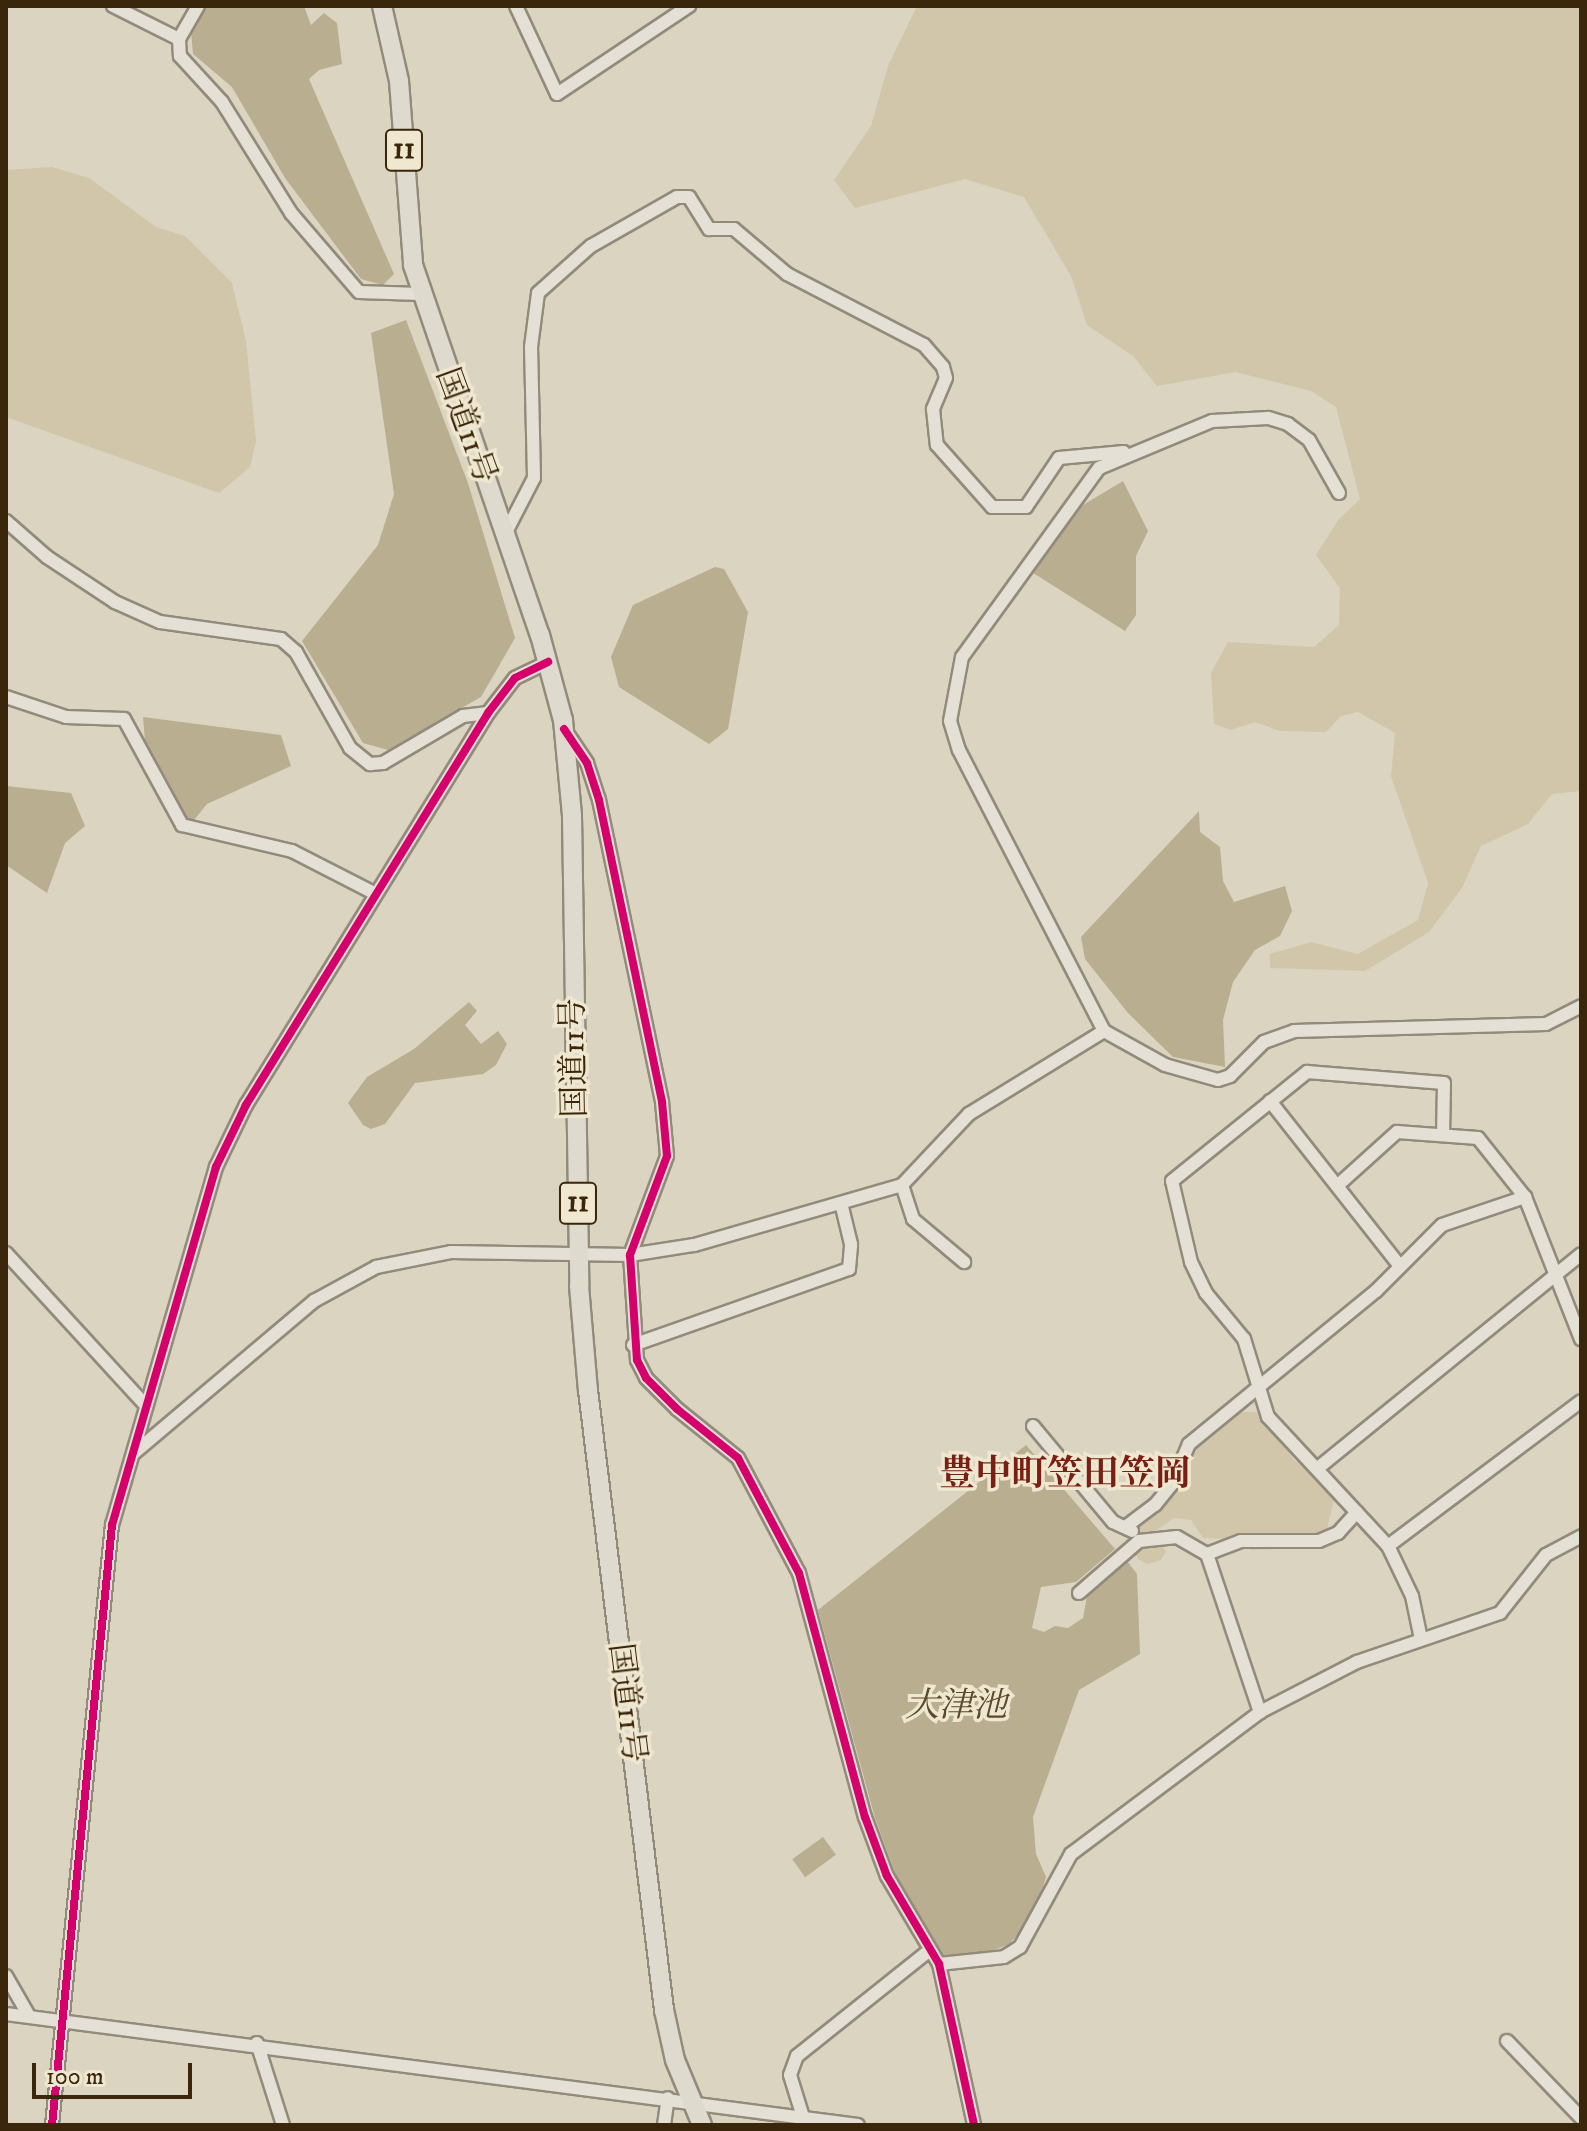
<!DOCTYPE html>
<html>
<head>
<meta charset="utf-8">
<style>
  body { margin:0 }
  #map { position:relative; width:1587px; height:2131px; overflow:hidden; background:#dbd4c0; font-family:"IM FELL DW Pica","Noto Serif JP",serif }
  div>[style] { position:absolute }
  [style*='--x'] { left:calc(var(--x)*1px); top:calc(var(--y)*1px); width:calc(var(--w)*1px); rotate:calc(var(--a)*1deg) }
  .green>* { inset:0; background:#d1c6aa }
  .water>* { inset:0; background:#baae90; transform-origin:0 0 }
  .roads { filter:drop-shadow(2px 0 #928b7c) drop-shadow(-2px 0 #928b7c) drop-shadow(0 2px #928b7c) drop-shadow(0 -2px #928b7c) }
  .minor>* { height:12px; margin:-6px; padding:0 6px; transform-origin:6px; border-radius:6px; background:#e4e0d5 }
  .highway>* { height:18px; margin:-9px; padding:0 9px; transform-origin:9px; border-radius:9px; background:#dedace }
  .cycleway>* { height:8px; margin:-4px; padding:0 4px; transform-origin:4px; border-radius:4px; background:#d6006c }
  span { translate:-50% -50%; white-space:nowrap; text-align:center; line-height:1.15; -webkit-text-stroke:7px #efe7cf; paint-order:stroke }
  .shield-label span { padding:2px 6px; background:#efe7cf; border:2px solid; border-radius:6px; -webkit-text-stroke-width:0 }
  .shield-label { font-size:30px; color:#3a260b; font-weight:700 }
  .street-label { font-size:32px; color:#3a260b }
  .water-label { font-size:34px; color:#5c4a2d; font-style:italic }
  .quarter-label { font-size:36px; color:#7a1f14; font-weight:700 }
  .frame { position:absolute; inset:0; border:8px solid #3a260b; pointer-events:none }
  .scale { position:absolute; left:32px; top:2063px; width:160px; height:36px; box-sizing:border-box; border:4px solid #3a260b; border-top:0; padding-left:10px; font-size:24px; line-height:28px; white-space:nowrap; color:#3a260b; -webkit-text-stroke:6px #efe7cf; paint-order:stroke }
</style>
</head>
<body>
<div id="map">
  <div class="green">
    <div style="clip-path:polygon(917px 6px,1581px 6px,1581px 791px,1552px 794px,1528px 824px,1481px 846px,1462px 888px,1429px 932px,1365px 971px,1270px 968px,1270px 954px,1311px 942px,1358px 954px,1418px 920px,1428px 883px,1391px 776px,1395px 733px,1358px 712px,1341px 716px,1326px 732px,1280px 731px,1255px 722px,1231px 730px,1214px 724px,1211px 673px,1228px 642px,1314px 647px,1339px 625px,1340px 588px,1316px 555px,1339px 519px,1360px 499px,1336px 407px,1311px 391px,1235px 372px,1157px 386px,1133px 356px,1087px 325px,1071px 276px,1024px 197px,965px 179px,855px 208px,834px 180px,871px 126px,888px 66px)"></div>
    <div style="clip-path:polygon(52px 167px,89px 178px,156px 227px,185px 236px,232px 283px,246px 341px,256px 441px,250px 467px,219px 493px,6px 417px,6px 170px)"></div>
    <div style="clip-path:polygon(1239px 1412px,1258px 1412px,1295px 1461px,1316px 1473px,1334px 1499px,1327px 1529px,1304px 1548px,1252px 1550px,1226px 1539px,1203px 1538px,1191px 1520px,1174px 1518px,1154px 1532px,1166px 1552px,1161px 1560px,1148px 1564px,1139px 1560px,1125px 1535px,1125px 1520px,1146px 1507px,1194px 1445px)"></div>
  </div>
  <div class="water">
    <div style="clip-path:polygon(205px 6px,304px 6px,311px 25px,324px 13px,337px 23px,342px 64px,319px 70px,309px 79px,394px 274px,383px 285px,361px 279px,285px 178px,232px 87px,193px 54px,191px 32px)"></div>
    <div style="clip-path:polygon(406px 320px,468px 483px,515px 638px,481px 697px,388px 750px,363px 743px,302px 641px,378px 545px,394px 494px,371px 333px)"></div>
    <div style="clip-path:polygon(1123px 481px,1148px 531px,1136px 556px,1136px 615px,1125px 631px,1030px 571px,1083px 505px)"></div>
    <div style="clip-path:polygon(715px 567px,724px 569px,748px 612px,728px 729px,709px 744px,619px 687px,611px 657px,633px 605px)"></div>
    <div style="clip-path:polygon(143px 717px,281px 735px,291px 766px,207px 804px,194px 820px,187px 818px,145px 741px)"></div>
    <div style="clip-path:polygon(6px 786px,71px 793px,85px 826px,65px 843px,47px 893px,6px 865px)"></div>
    <div style="clip-path:polygon(1199px 811px,1200px 832px,1220px 847px,1223px 881px,1234px 902px,1285px 886px,1292px 911px,1280px 936px,1255px 950px,1233px 982px,1223px 1020px,1225px 1067px,1173px 1057px,1128px 1013px,1085px 959px,1081px 937px)"></div>
    <div style="clip-path:polygon(469px 1002px,477px 1011px,465px 1025px,481px 1044px,498px 1031px,507px 1044px,496px 1065px,483px 1074px,415px 1083px,385px 1124px,371px 1129px,363px 1125px,348px 1103px,367px 1077px,414px 1049px)"></div>
    <div style="clip-path:polygon(1026px 1445px,1115px 1549px,1076px 1582px,1041px 1587px,1032px 1628px,1044px 1632px,1055px 1626px,1068px 1628px,1083px 1618px,1088px 1591px,1124px 1557px,1137px 1574px,1140px 1654px,1079px 1690px,1033px 1817px,1036px 1854px,1046px 1877px,1034px 1917px,1009px 1944px,980px 1956px,945px 1959px,897px 1878px,875px 1818px,818px 1610px)"></div>
    <div style="left:823px;top:1837px;width:22px;height:38px;rotate:54deg"></div>
  </div>
  <div class="roads">
    <div class="minor">
      <div style="--x:113;--y:6;--w:74;--a:26.6"></div>
      <div style="--x:198;--y:6;--w:38;--a:120"></div>
      <div style="--x:179;--y:39;--w:17;--a:87"></div>
      <div style="--x:180;--y:56;--w:62;--a:47.6"></div>
      <div style="--x:222;--y:102;--w:131;--a:58.1"></div>
      <div style="--x:291;--y:213;--w:104;--a:49.3"></div>
      <div style="--x:359;--y:292;--w:61;--a:1.9"></div>
      <div style="--x:516;--y:6;--w:97;--a:65"></div>
      <div style="--x:557;--y:94;--w:159;--a:-33.7"></div>
      <div style="--x:1339;--y:493;--w:61;--a:-119.5"></div>
      <div style="--x:1309;--y:440;--w:26;--a:-143"></div>
      <div style="--x:1288;--y:424;--w:21;--a:-163"></div>
      <div style="--x:1268;--y:418;--w:56;--a:176.9"></div>
      <div style="--x:1212;--y:421;--w:122;--a:157.4"></div>
      <div style="--x:1099;--y:468;--w:233;--a:125.9"></div>
      <div style="--x:962;--y:657;--w:65;--a:100.6"></div>
      <div style="--x:950;--y:721;--w:30;--a:73"></div>
      <div style="--x:959;--y:750;--w:316;--a:62.7"></div>
      <div style="--x:1104;--y:1031;--w:70;--a:29.1"></div>
      <div style="--x:1165;--y:1065;--w:55;--a:15.8"></div>
      <div style="--x:1218;--y:1080;--w:13;--a:-18"></div>
      <div style="--x:1230;--y:1076;--w:48;--a:-45"></div>
      <div style="--x:1264;--y:1042;--w:32;--a:-20"></div>
      <div style="--x:1294;--y:1031;--w:252;--a:-1.6"></div>
      <div style="--x:1546;--y:1024;--w:39;--a:-27"></div>
      <div style="--x:6;--y:521;--w:55;--a:41.3"></div>
      <div style="--x:47;--y:557;--w:82;--a:33.5"></div>
      <div style="--x:115;--y:602;--w:49;--a:24"></div>
      <div style="--x:160;--y:622;--w:122;--a:8"></div>
      <div style="--x:281;--y:639;--w:20;--a:41"></div>
      <div style="--x:296;--y:652;--w:110;--a:60.6"></div>
      <div style="--x:350;--y:748;--w:26;--a:39"></div>
      <div style="--x:370;--y:764;--w:13;--a:-4"></div>
      <div style="--x:383;--y:763;--w:93;--a:-30.4"></div>
      <div style="--x:463;--y:716;--w:25;--a:-7"></div>
      <div style="--x:504;--y:536;--w:65;--a:-62.7"></div>
      <div style="--x:534;--y:478;--w:131;--a:-91.3"></div>
      <div style="--x:531;--y:347;--w:54;--a:-82.6"></div>
      <div style="--x:538;--y:293;--w:71;--a:-41.6"></div>
      <div style="--x:591;--y:246;--w:99;--a:-29.7"></div>
      <div style="--x:677;--y:197;--w:12;--a:0"></div>
      <div style="--x:689;--y:197;--w:38;--a:58"></div>
      <div style="--x:709;--y:229;--w:25;--a:0"></div>
      <div style="--x:734;--y:229;--w:70;--a:40.3"></div>
      <div style="--x:787;--y:274;--w:154;--a:27.4"></div>
      <div style="--x:924;--y:345;--w:29;--a:49"></div>
      <div style="--x:943;--y:367;--w:11;--a:75"></div>
      <div style="--x:946;--y:378;--w:34;--a:113"></div>
      <div style="--x:933;--y:409;--w:36;--a:84"></div>
      <div style="--x:937;--y:445;--w:83;--a:48.4"></div>
      <div style="--x:992;--y:507;--w:34;--a:0"></div>
      <div style="--x:1026;--y:507;--w:59;--a:-56"></div>
      <div style="--x:1059;--y:458;--w:65;--a:-5.3"></div>
      <div style="--x:6;--y:697;--w:63;--a:18.4"></div>
      <div style="--x:66;--y:717;--w:58;--a:2"></div>
      <div style="--x:124;--y:719;--w:121;--a:61.3"></div>
      <div style="--x:182;--y:825;--w:113;--a:13.3"></div>
      <div style="--x:292;--y:851;--w:94;--a:27.1"></div>
      <div style="--x:567;--y:733;--w:36;--a:56"></div>
      <div style="--x:587;--y:763;--w:39;--a:72"></div>
      <div style="--x:599;--y:800;--w:309;--a:78.2"></div>
      <div style="--x:662;--y:1102;--w:54;--a:84.7"></div>
      <div style="--x:667;--y:1156;--w:106;--a:110.5"></div>
      <div style="--x:630;--y:1255;--w:105;--a:86.2"></div>
      <div style="--x:637;--y:1360;--w:20;--a:63"></div>
      <div style="--x:646;--y:1378;--w:44;--a:45"></div>
      <div style="--x:677;--y:1409;--w:78;--a:38.8"></div>
      <div style="--x:738;--y:1458;--w:130;--a:62.1"></div>
      <div style="--x:799;--y:1573;--w:253;--a:74.9"></div>
      <div style="--x:865;--y:1817;--w:63;--a:69.6"></div>
      <div style="--x:887;--y:1876;--w:102;--a:59.4"></div>
      <div style="--x:939;--y:1964;--w:165;--a:77.7"></div>
      <div style="--x:1270;--y:1101;--w:209;--a:51.8"></div>
      <div style="--x:902;--y:1185;--w:36;--a:72"></div>
      <div style="--x:913;--y:1219;--w:67;--a:40.1"></div>
      <div style="--x:1337;--y:1186;--w:81;--a:-42"></div>
      <div style="--x:1397;--y:1132;--w:81;--a:4.2"></div>
      <div style="--x:1478;--y:1138;--w:75;--a:51.5"></div>
      <div style="--x:1525;--y:1197;--w:153;--a:68.5"></div>
      <div style="--x:6;--y:1253;--w:207;--a:47.5"></div>
      <div style="--x:633;--y:1345;--w:229;--a:-19.4"></div>
      <div style="--x:849;--y:1269;--w:25;--a:-85"></div>
      <div style="--x:851;--y:1244;--w:42;--a:-103.7"></div>
      <div style="--x:1033;--y:1426;--w:125;--a:50.2"></div>
      <div style="--x:1113;--y:1522;--w:21;--a:25"></div>
      <div style="--x:134;--y:1453;--w:236;--a:-40.2"></div>
      <div style="--x:314;--y:1301;--w:71;--a:-28.7"></div>
      <div style="--x:376;--y:1267;--w:76;--a:-11.3"></div>
      <div style="--x:451;--y:1252;--w:179;--a:1"></div>
      <div style="--x:630;--y:1255;--w:65;--a:-8.9"></div>
      <div style="--x:694;--y:1245;--w:216;--a:-16.1"></div>
      <div style="--x:902;--y:1185;--w:98;--a:-46.7"></div>
      <div style="--x:969;--y:1114;--w:158;--a:-31.6"></div>
      <div style="--x:1318;--y:1468;--w:339;--a:-39.1"></div>
      <div style="--x:1128;--y:1525;--w:34;--a:-37"></div>
      <div style="--x:1155;--y:1505;--w:27;--a:-51"></div>
      <div style="--x:1172;--y:1484;--w:43;--a:-67"></div>
      <div style="--x:1189;--y:1444;--w:242;--a:-39.3"></div>
      <div style="--x:1376;--y:1291;--w:93;--a:-45"></div>
      <div style="--x:1442;--y:1225;--w:88;--a:-18.6"></div>
      <div style="--x:1388;--y:1546;--w:241;--a:-36.9"></div>
      <div style="--x:1207;--y:1554;--w:36;--a:-21"></div>
      <div style="--x:1241;--y:1541;--w:78;--a:0"></div>
      <div style="--x:1319;--y:1541;--w:21;--a:-23"></div>
      <div style="--x:1338;--y:1533;--w:28;--a:-48"></div>
      <div style="--x:1079;--y:1593;--w:79;--a:-40.9"></div>
      <div style="--x:1139;--y:1541;--w:38;--a:-6"></div>
      <div style="--x:1177;--y:1537;--w:34;--a:30"></div>
      <div style="--x:1207;--y:1554;--w:167;--a:71.5"></div>
      <div style="--x:1421;--y:1639;--w:44;--a:-101.8"></div>
      <div style="--x:1412;--y:1596;--w:55;--a:-115.6"></div>
      <div style="--x:1388;--y:1546;--w:176;--a:-132.9"></div>
      <div style="--x:1268;--y:1417;--w:82;--a:-107.1"></div>
      <div style="--x:1244;--y:1339;--w:60;--a:-129.6"></div>
      <div style="--x:1206;--y:1293;--w:34;--a:-116"></div>
      <div style="--x:1191;--y:1262;--w:83;--a:-103.2"></div>
      <div style="--x:1172;--y:1181;--w:174;--a:-38.9"></div>
      <div style="--x:1307;--y:1072;--w:137;--a:4.6"></div>
      <div style="--x:1444;--y:1083;--w:52;--a:91.1"></div>
      <div style="--x:939;--y:1964;--w:65;--a:-6.1"></div>
      <div style="--x:1004;--y:1957;--w:19;--a:-32"></div>
      <div style="--x:1020;--y:1947;--w:106;--a:-61.3"></div>
      <div style="--x:1071;--y:1854;--w:236;--a:-36.9"></div>
      <div style="--x:1260;--y:1712;--w:109;--a:-27.3"></div>
      <div style="--x:1357;--y:1662;--w:151;--a:-18.9"></div>
      <div style="--x:1500;--y:1613;--w:74;--a:-51.6"></div>
      <div style="--x:1546;--y:1555;--w:40;--a:-28"></div>
      <div style="--x:6;--y:1976;--w:46;--a:60.1"></div>
      <div style="--x:6;--y:2014;--w:859;--a:7.42"></div>
      <div style="--x:1507;--y:2041;--w:107;--a:46.1"></div>
      <div style="--x:257;--y:2043;--w:86;--a:72.4"></div>
      <div style="--x:803;--y:2117;--w:44;--a:-107.2"></div>
      <div style="--x:790;--y:2075;--w:20;--a:-70"></div>
      <div style="--x:797;--y:2056;--w:170;--a:-38.6"></div>
      <div style="--x:52;--y:2125;--w:603;--a:-84.29"></div>
      <div style="--x:112;--y:1525;--w:373;--a:-73.8"></div>
      <div style="--x:216;--y:1167;--w:69;--a:-64.2"></div>
      <div style="--x:246;--y:1105;--w:461;--a:-58.3"></div>
      <div style="--x:488;--y:713;--w:44;--a:-52.4"></div>
      <div style="--x:515;--y:678;--w:37;--a:-26"></div>
      <div style="--x:664;--y:2125;--w:27;--a:-82"></div>
    </div>
    <div class="highway">
      <div style="--x:382;--y:6;--w:77;--a:77.2"></div>
      <div style="--x:399;--y:81;--w:185;--a:85.6"></div>
      <div style="--x:413;--y:265;--w:391;--a:71.1"></div>
      <div style="--x:540;--y:635;--w:88;--a:74.9"></div>
      <div style="--x:563;--y:720;--w:96;--a:84.6"></div>
      <div style="--x:572;--y:816;--w:470;--a:89.1"></div>
      <div style="--x:579;--y:1286;--w:104;--a:85.1"></div>
      <div style="--x:588;--y:1390;--w:625;--a:83.01"></div>
      <div style="--x:664;--y:2010;--w:51;--a:77.6"></div>
      <div style="--x:675;--y:2060;--w:70;--a:67.4"></div>
    </div>
  </div>
  <div class="cycleway">
    <div style="--x:564;--y:729;--w:41;--a:55.9"></div>
    <div style="--x:587;--y:763;--w:39;--a:72"></div>
    <div style="--x:599;--y:800;--w:309;--a:78.2"></div>
    <div style="--x:662;--y:1102;--w:54;--a:84.7"></div>
    <div style="--x:667;--y:1156;--w:106;--a:110.5"></div>
    <div style="--x:630;--y:1255;--w:105;--a:86.2"></div>
    <div style="--x:637;--y:1360;--w:20;--a:63"></div>
    <div style="--x:646;--y:1378;--w:44;--a:45"></div>
    <div style="--x:677;--y:1409;--w:78;--a:38.8"></div>
    <div style="--x:738;--y:1458;--w:130;--a:62.1"></div>
    <div style="--x:799;--y:1573;--w:253;--a:74.9"></div>
    <div style="--x:865;--y:1817;--w:63;--a:69.6"></div>
    <div style="--x:887;--y:1876;--w:102;--a:59.4"></div>
    <div style="--x:939;--y:1964;--w:165;--a:77.7"></div>
    <div style="--x:52;--y:2125;--w:603;--a:-84.29"></div>
    <div style="--x:112;--y:1525;--w:373;--a:-73.8"></div>
    <div style="--x:216;--y:1167;--w:69;--a:-64.2"></div>
    <div style="--x:246;--y:1105;--w:461;--a:-58.3"></div>
    <div style="--x:488;--y:713;--w:44;--a:-52.4"></div>
    <div style="--x:515;--y:678;--w:37;--a:-26"></div>
  </div>
  <div class="shield-label">
    <span style="left:404px;top:150px">11</span>
    <span style="left:578px;top:1203px">11</span>
  </div>
  <div class="street-label">
    <span style="left:465px;top:426px;rotate:70deg">国道11号</span>
    <span style="left:575px;top:1058px;rotate:-91deg">国道11号</span>
    <span style="left:626px;top:1703px;rotate:83deg">国道11号</span>
  </div>
  <div class="water-label">
    <span style="left:956px;top:1707px">大津池</span>
  </div>
  <div class="quarter-label">
    <span style="left:1065px;top:1475px">豊中町笠田笠岡</span>
  </div>
  <div class="frame"></div>
  <div class="scale">100 m</div>
</div>
</body>
</html>
